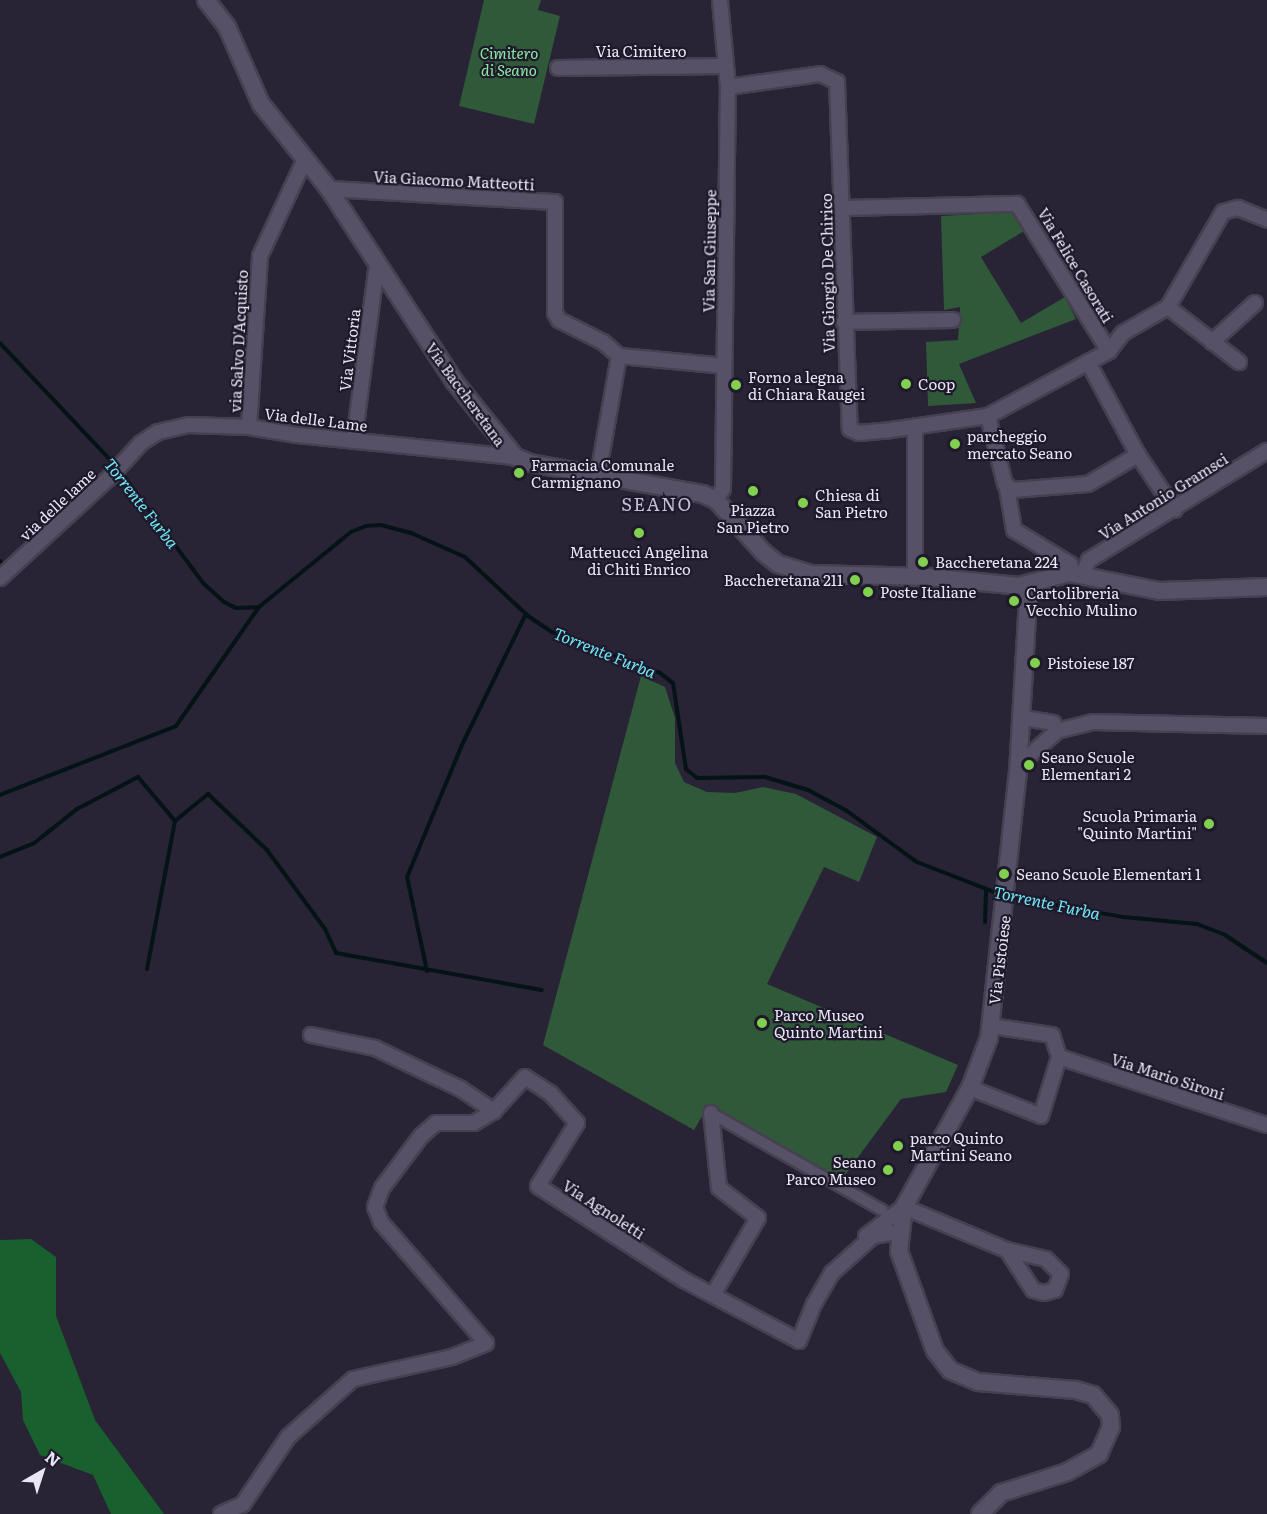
<!DOCTYPE html>
<html>
<head>
<meta charset="utf-8">
<style>
  body { margin:0 }
  #map { position:relative; width:1267px; height:1514px; overflow:hidden; background:#282335; font-family:Literata,serif }
  div>[style] { position:absolute }
  [style*='--x'] { left:calc(var(--x)*1px); top:calc(var(--y)*1px); width:calc(var(--w)*1px); rotate:calc(var(--a)*1deg) }
  .green>* { inset:0; background:#2f5939 }
  .forest>* { inset:0; background:#18612f }
  .stream>* { height:4px; margin:-2px; padding:0 2px; transform-origin:2px; border-radius:2px; background:#041315 }
  .roads { filter:drop-shadow(2px 0 #454150) drop-shadow(-2px 0 #454150) drop-shadow(0 2px #454150) drop-shadow(0 -2px #454150) }
  .pedestrian>* { height:10px; margin:-5px; padding:0 5px; transform-origin:5px; border-radius:5px; background:#565166 }
  .minor>* { height:14px; margin:-7px; padding:0 7px; transform-origin:7px; border-radius:7px; background:#565166 }
  .tertiary>* { height:16px; margin:-8px; padding:0 8px; transform-origin:8px; border-radius:8px; background:#565166 }
  .dots>* { width:16px; height:16px; translate:-50% -50%; box-sizing:border-box; border:3px solid #1e192b; border-radius:50% }
  span { translate:-50% -50%; white-space:nowrap; text-align:center; line-height:1.15; -webkit-text-stroke:4.5px #1e192b; paint-order:stroke }
  .street-label { font-size:15px; color:#eae7f4 }
  .park-label { font-size:15px; color:#8ceaa0; font-style:italic }
  .poi-label { font-size:15px; color:#eae7f4 }
  .left { translate:0 -50%; text-align:left }
  .right { translate:-100% -50%; text-align:right }
  .water-label { font-size:16px; color:#71e9f7; font-style:italic }
  .quarter-label { font-size:18px; color:#c4bfd7; letter-spacing:1.5px }
  .north { position:absolute; left:12px; top:1442px; width:60px; height:60px; -webkit-text-stroke:4px #1e192b; paint-order:stroke; rotate:39deg; font-size:16px; font-weight:700; line-height:24px; text-align:center; color:#eae7f4 }
  .north::after { content:''; display:block; margin:auto; width:21px; height:27px; background:#eae7f4; clip-path:polygon(50% 0,100% 100%,50% 72%,0 100%) }
</style>
</head>
<body>
<div id="map">
  <div class="green">
    <div style="clip-path:polygon(484px 0,541px 0,538px 10px,560px 16px,534px 124px,459px 106px)"></div>
    <div style="clip-path:polygon(1012px 212px,1024px 231px,981px 257px,1021px 323px,1065px 297px,1076px 319px,959px 364px,976px 403px,928px 406px,926px 342px,958px 340px,960px 307px,944px 310px,941px 216px)"></div>
    <div style="clip-path:polygon(641px 676px,665px 687px,675px 718px,675px 763px,684px 782px,707px 792px,735px 793px,763px 787px,796px 794px,877px 837px,859px 882px,824px 867px,767px 984px,958px 1065px,946px 1092px,901px 1099px,842px 1179px,708px 1106px,694px 1130px,543px 1045px)"></div>
  </div>
  <div class="forest">
    <div style="clip-path:polygon(31px 1239px,56px 1257px,56px 1316px,95px 1420px,164px 1514px,111px 1514px,93px 1475px,40px 1455px,23px 1420px,21px 1392px,0 1353px,0 1240px)"></div>
  </div>
  <div class="stream">
    <div style="--x:0;--y:343;--w:170;--a:46.7"></div>
    <div style="--x:117;--y:467;--w:144;--a:53.4"></div>
    <div style="--x:203;--y:583;--w:28;--a:42"></div>
    <div style="--x:224;--y:602;--w:13;--a:27"></div>
    <div style="--x:236;--y:608;--w:23;--a:-2"></div>
    <div style="--x:259;--y:607;--w:119;--a:-39.2"></div>
    <div style="--x:351;--y:532;--w:16;--a:-22"></div>
    <div style="--x:366;--y:526;--w:15;--a:-4"></div>
    <div style="--x:381;--y:525;--w:31;--a:15"></div>
    <div style="--x:411;--y:533;--w:59;--a:24"></div>
    <div style="--x:465;--y:557;--w:86;--a:43.1"></div>
    <div style="--x:528;--y:616;--w:29;--a:34"></div>
    <div style="--x:552;--y:632;--w:116;--a:20.8"></div>
    <div style="--x:660;--y:673;--w:16;--a:38"></div>
    <div style="--x:673;--y:683;--w:87;--a:81.4"></div>
    <div style="--x:686;--y:769;--w:14;--a:39"></div>
    <div style="--x:697;--y:778;--w:68;--a:-0.8"></div>
    <div style="--x:765;--y:777;--w:45;--a:16.8"></div>
    <div style="--x:808;--y:790;--w:44;--a:28.3"></div>
    <div style="--x:847;--y:811;--w:87;--a:36.1"></div>
    <div style="--x:917;--y:862;--w:88;--a:21.3"></div>
    <div style="--x:0;--y:561;--w:1;--a:45"></div>
    <div style="--x:0;--y:795;--w:189;--a:-21.4"></div>
    <div style="--x:176;--y:726;--w:145;--a:-55.1"></div>
    <div style="--x:0;--y:857;--w:35;--a:-22"></div>
    <div style="--x:33;--y:844;--w:56;--a:-38.5"></div>
    <div style="--x:77;--y:809;--w:69;--a:-27.7"></div>
    <div style="--x:138;--y:777;--w:57;--a:49.9"></div>
    <div style="--x:1009;--y:897;--w:117;--a:9.9"></div>
    <div style="--x:1124;--y:917;--w:73;--a:5.5"></div>
    <div style="--x:1197;--y:924;--w:30;--a:21"></div>
    <div style="--x:1225;--y:935;--w:50;--a:33.7"></div>
    <div style="--x:985;--y:922;--w:32;--a:-88"></div>
    <div style="--x:147;--y:969;--w:151;--a:-79.3"></div>
    <div style="--x:175;--y:821;--w:43;--a:-39.3"></div>
    <div style="--x:208;--y:794;--w:81;--a:43.5"></div>
    <div style="--x:267;--y:850;--w:98;--a:53.7"></div>
    <div style="--x:325;--y:929;--w:26;--a:65"></div>
    <div style="--x:336;--y:953;--w:209;--a:10.2"></div>
    <div style="--x:427;--y:971;--w:96;--a:-102"></div>
    <div style="--x:407;--y:877;--w:141;--a:-67.4"></div>
    <div style="--x:461;--y:747;--w:148;--a:-64"></div>
  </div>
  <div class="roads">
    <div class="pedestrian">
      <div style="--x:711;--y:1113;--w:197;--a:29.6"></div>
    </div>
    <div class="minor">
      <div style="--x:558;--y:68;--w:167;--a:-0.7"></div>
      <div style="--x:728;--y:87;--w:93;--a:-8"></div>
      <div style="--x:820;--y:74;--w:19;--a:25"></div>
      <div style="--x:837;--y:82;--w:347;--a:87.9"></div>
      <div style="--x:850;--y:429;--w:10;--a:24"></div>
      <div style="--x:859;--y:433;--w:25;--a:-5"></div>
      <div style="--x:884;--y:431;--w:105;--a:-8.2"></div>
      <div style="--x:988;--y:416;--w:137;--a:-28.2"></div>
      <div style="--x:1109;--y:351;--w:173;--a:-122"></div>
      <div style="--x:1017;--y:204;--w:175;--a:178.7"></div>
      <div style="--x:329;--y:189;--w:226;--a:3.3"></div>
      <div style="--x:555;--y:202;--w:111;--a:90"></div>
      <div style="--x:555;--y:313;--w:8;--a:60"></div>
      <div style="--x:559;--y:320;--w:49;--a:26.6"></div>
      <div style="--x:603;--y:342;--w:21;--a:41"></div>
      <div style="--x:619;--y:356;--w:121;--a:100"></div>
      <div style="--x:1168;--y:307;--w:90;--a:37.8"></div>
      <div style="--x:844;--y:322;--w:109;--a:-1.1"></div>
      <div style="--x:1212;--y:342;--w:58;--a:-42.2"></div>
      <div style="--x:1109;--y:351;--w:23;--a:-52"></div>
      <div style="--x:1123;--y:333;--w:52;--a:-30"></div>
      <div style="--x:1168;--y:307;--w:110;--a:-59.9"></div>
      <div style="--x:1223;--y:212;--w:16;--a:-15"></div>
      <div style="--x:1238;--y:208;--w:31;--a:22"></div>
      <div style="--x:619;--y:356;--w:105;--a:5.4"></div>
      <div style="--x:1088;--y:362;--w:106;--a:61.7"></div>
      <div style="--x:1138;--y:455;--w:66;--a:56.1"></div>
      <div style="--x:988;--y:416;--w:70;--a:76"></div>
      <div style="--x:1005;--y:484;--w:10;--a:37"></div>
      <div style="--x:1013;--y:490;--w:75;--a:-4.6"></div>
      <div style="--x:1088;--y:484;--w:58;--a:-30.1"></div>
      <div style="--x:249;--y:427;--w:171;--a:-86.3"></div>
      <div style="--x:260;--y:256;--w:107;--a:-65.1"></div>
      <div style="--x:915;--y:428;--w:149;--a:90"></div>
      <div style="--x:354;--y:441;--w:178;--a:-82.6"></div>
      <div style="--x:1007;--y:488;--w:43;--a:80.5"></div>
      <div style="--x:1014;--y:530;--w:66;--a:31.3"></div>
      <div style="--x:1070;--y:564;--w:10;--a:79"></div>
      <div style="--x:716;--y:500;--w:13;--a:-58"></div>
      <div style="--x:723;--y:489;--w:402;--a:-89.3"></div>
      <div style="--x:728;--y:87;--w:87;--a:-95.3"></div>
      <div style="--x:1082;--y:575;--w:17;--a:-65"></div>
      <div style="--x:1089;--y:560;--w:209;--a:-31.5"></div>
      <div style="--x:0;--y:578;--w:149;--a:-42.6"></div>
      <div style="--x:110;--y:477;--w:46;--a:-47.6"></div>
      <div style="--x:141;--y:443;--w:20;--a:-33"></div>
      <div style="--x:158;--y:432;--w:31;--a:-13"></div>
      <div style="--x:188;--y:425;--w:61;--a:1.9"></div>
      <div style="--x:249;--y:427;--w:49;--a:9.5"></div>
      <div style="--x:297;--y:435;--w:219;--a:5.8"></div>
      <div style="--x:1023;--y:718;--w:31;--a:9"></div>
      <div style="--x:1019;--y:765;--w:51;--a:-41.8"></div>
      <div style="--x:1057;--y:731;--w:36;--a:-14"></div>
      <div style="--x:1092;--y:722;--w:175;--a:1.3"></div>
      <div style="--x:991;--y:1026;--w:62;--a:8.4"></div>
      <div style="--x:1052;--y:1035;--w:23;--a:72"></div>
      <div style="--x:311;--y:1035;--w:65;--a:11.5"></div>
      <div style="--x:375;--y:1048;--w:95;--a:25.5"></div>
      <div style="--x:461;--y:1089;--w:40;--a:34"></div>
      <div style="--x:494;--y:1111;--w:46;--a:-47.6"></div>
      <div style="--x:525;--y:1077;--w:31;--a:33"></div>
      <div style="--x:551;--y:1094;--w:39;--a:48"></div>
      <div style="--x:577;--y:1123;--w:74;--a:121.8"></div>
      <div style="--x:538;--y:1186;--w:174;--a:32.8"></div>
      <div style="--x:684;--y:1280;--w:130;--a:27.9"></div>
      <div style="--x:799;--y:1341;--w:40;--a:-68"></div>
      <div style="--x:814;--y:1304;--w:36;--a:-60"></div>
      <div style="--x:832;--y:1273;--w:55;--a:-42.1"></div>
      <div style="--x:873;--y:1236;--w:26;--a:-9"></div>
      <div style="--x:970;--y:1088;--w:76;--a:21.5"></div>
      <div style="--x:1041;--y:1116;--w:62;--a:-73"></div>
      <div style="--x:1059;--y:1057;--w:219;--a:18.1"></div>
      <div style="--x:711;--y:1113;--w:75;--a:83.9"></div>
      <div style="--x:719;--y:1188;--w:49;--a:37.6"></div>
      <div style="--x:758;--y:1218;--w:89;--a:120.3"></div>
      <div style="--x:866;--y:1236;--w:48;--a:-37.3"></div>
      <div style="--x:904;--y:1207;--w:112;--a:22.7"></div>
      <div style="--x:1007;--y:1250;--w:40;--a:13"></div>
      <div style="--x:1046;--y:1259;--w:21;--a:45"></div>
      <div style="--x:1061;--y:1274;--w:17;--a:111"></div>
      <div style="--x:1055;--y:1290;--w:11;--a:165"></div>
      <div style="--x:1044;--y:1293;--w:11;--a:-165"></div>
      <div style="--x:1033;--y:1290;--w:48;--a:-123"></div>
      <div style="--x:221;--y:1514;--w:24;--a:-24"></div>
      <div style="--x:243;--y:1504;--w:81;--a:-56.1"></div>
      <div style="--x:288;--y:1437;--w:87;--a:-41.7"></div>
      <div style="--x:353;--y:1379;--w:101;--a:-12.5"></div>
      <div style="--x:452;--y:1357;--w:37;--a:-22"></div>
      <div style="--x:486;--y:1343;--w:160;--a:-131"></div>
      <div style="--x:381;--y:1222;--w:16;--a:-112"></div>
      <div style="--x:375;--y:1207;--w:20;--a:-70"></div>
      <div style="--x:382;--y:1188;--w:65;--a:-53.1"></div>
      <div style="--x:421;--y:1136;--w:20;--a:-41"></div>
      <div style="--x:436;--y:1123;--w:38;--a:0"></div>
      <div style="--x:474;--y:1123;--w:23;--a:-31"></div>
    </div>
    <div class="tertiary">
      <div style="--x:206;--y:0;--w:34;--a:52"></div>
      <div style="--x:227;--y:27;--w:84;--a:66.2"></div>
      <div style="--x:261;--y:104;--w:109;--a:51.3"></div>
      <div style="--x:329;--y:189;--w:229;--a:56.9"></div>
      <div style="--x:454;--y:381;--w:97;--a:51.2"></div>
      <div style="--x:515;--y:457;--w:16;--a:22"></div>
      <div style="--x:530;--y:463;--w:176;--a:10.2"></div>
      <div style="--x:703;--y:494;--w:14;--a:25"></div>
      <div style="--x:716;--y:500;--w:70;--a:47.9"></div>
      <div style="--x:763;--y:552;--w:19;--a:39"></div>
      <div style="--x:778;--y:564;--w:34;--a:17"></div>
      <div style="--x:811;--y:574;--w:117;--a:1.5"></div>
      <div style="--x:928;--y:577;--w:91;--a:5.6"></div>
      <div style="--x:1019;--y:586;--w:52;--a:-14.6"></div>
      <div style="--x:1069;--y:573;--w:92;--a:11.3"></div>
      <div style="--x:1159;--y:591;--w:108;--a:-2.1"></div>
      <div style="--x:980;--y:1514;--w:30;--a:-45"></div>
      <div style="--x:1001;--y:1493;--w:69;--a:-17.7"></div>
      <div style="--x:1067;--y:1472;--w:37;--a:-29"></div>
      <div style="--x:1099;--y:1454;--w:30;--a:-66"></div>
      <div style="--x:1111;--y:1427;--w:12;--a:-95"></div>
      <div style="--x:1110;--y:1415;--w:26;--a:-130"></div>
      <div style="--x:1093;--y:1395;--w:19;--a:-164"></div>
      <div style="--x:1075;--y:1390;--w:97;--a:-175.3"></div>
      <div style="--x:978;--y:1382;--w:30;--a:-157"></div>
      <div style="--x:950;--y:1370;--w:24;--a:-128"></div>
      <div style="--x:935;--y:1351;--w:106;--a:-109.8"></div>
      <div style="--x:899;--y:1251;--w:44;--a:-83.5"></div>
      <div style="--x:904;--y:1207;--w:136;--a:-61"></div>
      <div style="--x:970;--y:1088;--w:53;--a:-69.2"></div>
      <div style="--x:989;--y:1038;--w:267;--a:-83.8"></div>
      <div style="--x:1018;--y:773;--w:189;--a:-86.7"></div>
    </div>
  </div>
  <div class="dots">
    <div style="left:906px;top:384px;background:#82d04f"></div>
    <div style="left:736px;top:385px;background:#82d04f"></div>
    <div style="left:955px;top:444px;background:#82d04f"></div>
    <div style="left:519px;top:473px;background:#82d04f"></div>
    <div style="left:753px;top:491px;background:#82d04f"></div>
    <div style="left:803px;top:503px;background:#82d04f"></div>
    <div style="left:639px;top:533px;background:#82d04f"></div>
    <div style="left:923px;top:562px;background:#82d04f"></div>
    <div style="left:855px;top:580px;background:#82d04f"></div>
    <div style="left:868px;top:592px;background:#82d04f"></div>
    <div style="left:1014px;top:601px;background:#82d04f"></div>
    <div style="left:1035px;top:663px;background:#82d04f"></div>
    <div style="left:1029px;top:765px;background:#82d04f"></div>
    <div style="left:1209px;top:824px;background:#82d04f"></div>
    <div style="left:1004px;top:874px;background:#82d04f"></div>
    <div style="left:762px;top:1023px;background:#82d04f"></div>
    <div style="left:898px;top:1146px;background:#82d04f"></div>
    <div style="left:888px;top:1170px;background:#82d04f"></div>
  </div>
  <div class="street-label">
    <span style="left:641px;top:51px">Via Cimitero</span>
    <span style="left:454px;top:180px;rotate:3deg">Via Giacomo Matteotti</span>
    <span style="left:709px;top:251px;rotate:-89deg">Via San Giuseppe</span>
    <span style="left:1076px;top:265px;rotate:59deg">Via Felice Casorati</span>
    <span style="left:827px;top:273px;rotate:-91deg">Via Giorgio De Chirico</span>
    <span style="left:238px;top:341px;rotate:-87deg">via Salvo D'Acquisto</span>
    <span style="left:349px;top:350px;rotate:-83deg">Via Vittoria</span>
    <span style="left:466px;top:394px;rotate:54deg">Via Baccheretana</span>
    <span style="left:316px;top:419px;rotate:7deg">Via delle Lame</span>
    <span style="left:1163px;top:496px;rotate:-32deg">Via Antonio Gramsci</span>
    <span style="left:57px;top:504px;rotate:-43deg">via delle lame</span>
    <span style="left:999px;top:960px;rotate:-83deg">Via Pistoiese</span>
    <span style="left:1168px;top:1076px;rotate:18deg">Via Mario Sironi</span>
    <span style="left:604px;top:1209px;rotate:33deg">Via Agnoletti</span>
  </div>
  <div class="park-label">
    <span style="left:509px;top:61px">Cimitero<br>di Seano</span>
  </div>
  <div class="poi-label">
    <span class="left" style="left:748px;top:385px">Forno a legna<br>di Chiara Raugei</span>
    <span class="left" style="left:918px;top:384px">Coop</span>
    <span class="left" style="left:967px;top:444px">parcheggio<br>mercato Seano</span>
    <span class="left" style="left:531px;top:473px">Farmacia Comunale<br>Carmignano</span>
    <span class="left" style="left:815px;top:503px">Chiesa di<br>San Pietro</span>
    <span style="left:753px;top:518px">Piazza<br>San Pietro</span>
    <span style="left:639px;top:560px">Matteucci Angelina<br>di Chiti Enrico</span>
    <span class="left" style="left:935px;top:562px">Baccheretana 224</span>
    <span class="right" style="left:843px;top:580px">Baccheretana 211</span>
    <span class="left" style="left:880px;top:592px">Poste Italiane</span>
    <span class="left" style="left:1026px;top:601px">Cartolibreria<br>Vecchio Mulino</span>
    <span class="left" style="left:1047px;top:663px">Pistoiese 187</span>
    <span class="left" style="left:1041px;top:765px">Seano Scuole<br>Elementari 2</span>
    <span class="right" style="left:1197px;top:824px">Scuola Primaria<br>"Quinto Martini"</span>
    <span class="left" style="left:1016px;top:874px">Seano Scuole Elementari 1</span>
    <span class="left" style="left:774px;top:1023px">Parco Museo<br>Quinto Martini</span>
    <span class="left" style="left:910px;top:1146px">parco Quinto<br>Martini Seano</span>
    <span class="right" style="left:876px;top:1170px">Seano<br>Parco Museo</span>
  </div>
  <div class="water-label">
    <span style="left:142px;top:503px;rotate:52deg">Torrente Furba</span>
    <span style="left:605px;top:652px;rotate:22deg">Torrente Furba</span>
    <span style="left:1047px;top:902px;rotate:12deg">Torrente Furba</span>
  </div>
  <div class="quarter-label">
    <span style="left:657px;top:504px">SEANO</span>
  </div>
  <div class="north">N</div>
</div>
</body>
</html>
